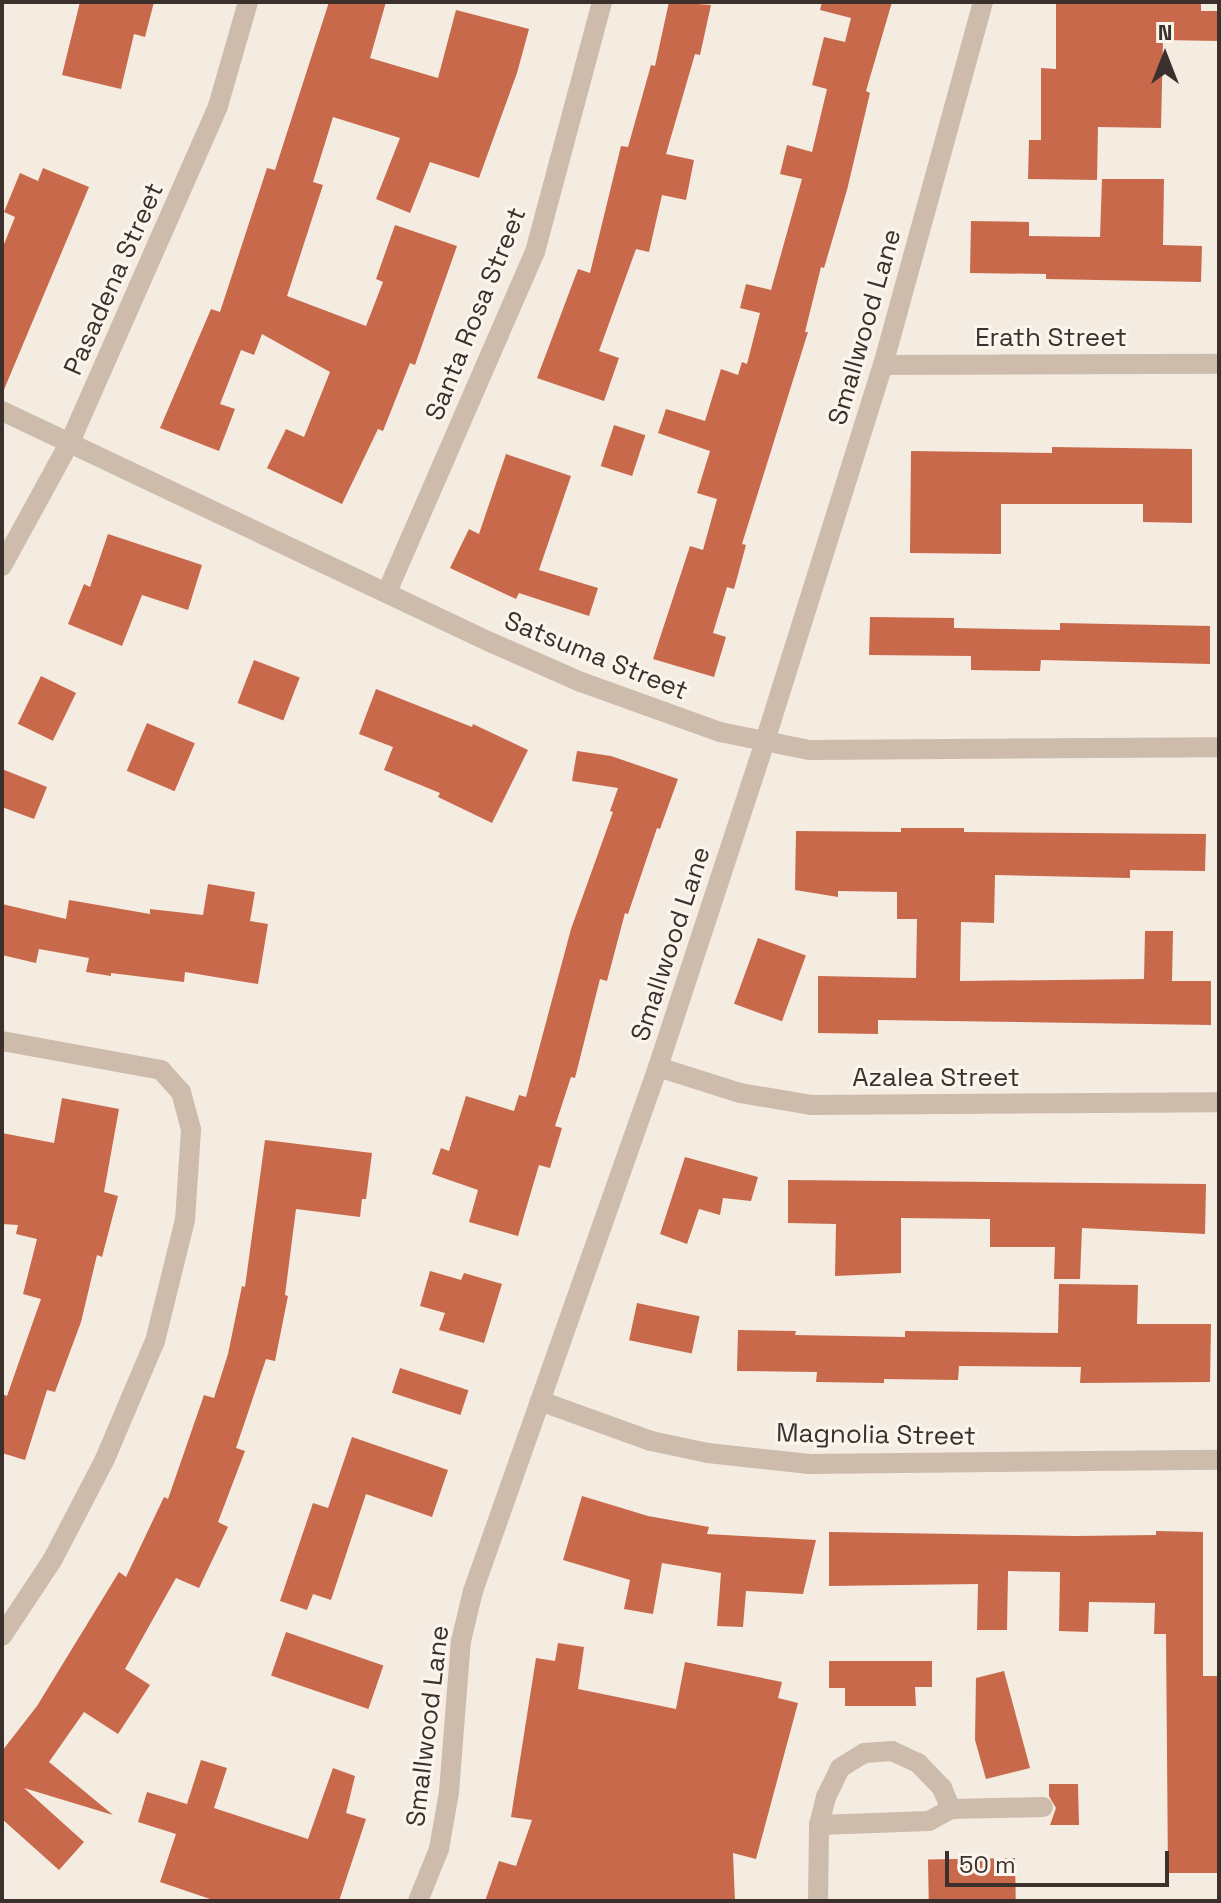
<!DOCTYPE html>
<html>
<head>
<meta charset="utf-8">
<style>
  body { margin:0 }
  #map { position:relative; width:1221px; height:1903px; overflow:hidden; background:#f4ebe1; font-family:"Space Grotesk",sans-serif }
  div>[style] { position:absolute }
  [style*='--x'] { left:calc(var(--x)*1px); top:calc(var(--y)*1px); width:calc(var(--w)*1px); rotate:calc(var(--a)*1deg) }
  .building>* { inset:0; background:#c8694b; transform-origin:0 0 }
  .street>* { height:20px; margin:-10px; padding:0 10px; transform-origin:10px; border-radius:10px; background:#cdbbac }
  span { translate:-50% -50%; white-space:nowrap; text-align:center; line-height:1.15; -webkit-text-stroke:6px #fbf5ee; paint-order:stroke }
  .street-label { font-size:26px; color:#3b302b }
  .frame { position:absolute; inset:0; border:4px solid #3b302b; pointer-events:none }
  .north { position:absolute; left:1125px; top:16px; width:80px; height:80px; -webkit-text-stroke:6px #fbf5ee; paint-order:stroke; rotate:0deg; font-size:22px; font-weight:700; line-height:32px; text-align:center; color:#3b302b }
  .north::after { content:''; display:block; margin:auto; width:28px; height:36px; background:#3b302b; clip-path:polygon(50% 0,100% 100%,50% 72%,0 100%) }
  .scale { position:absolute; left:945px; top:1851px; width:224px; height:36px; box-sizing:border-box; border:4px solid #3b302b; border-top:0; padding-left:10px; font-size:24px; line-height:28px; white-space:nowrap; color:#3b302b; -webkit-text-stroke:6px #fbf5ee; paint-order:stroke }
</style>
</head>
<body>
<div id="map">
  <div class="building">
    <div style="clip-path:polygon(80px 2px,154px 2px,145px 37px,134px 34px,121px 89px,62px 75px)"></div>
    <div style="clip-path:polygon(329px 2px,386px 2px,370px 58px,438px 78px,456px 10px,529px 29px,517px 73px,479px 178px,430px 162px,410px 213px,376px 199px,400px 138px,333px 117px,313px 182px,323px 185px,287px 296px,366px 326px,383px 282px,376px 279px,395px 225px,457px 246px,415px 365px,410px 363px,383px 431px,378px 429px,342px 504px,267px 468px,286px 429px,304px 437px,330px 372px,262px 334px,254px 355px,241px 350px,220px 404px,235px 409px,219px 451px,160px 428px,211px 309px,220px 312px,267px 168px,275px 170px)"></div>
    <div style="clip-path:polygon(669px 2px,711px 5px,700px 55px,695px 54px,666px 154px,694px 160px,686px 200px,662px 195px,649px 252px,636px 249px,599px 351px,619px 358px,604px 401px,537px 378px,578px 269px,590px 273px,621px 146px,628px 147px,651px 65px,655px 66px)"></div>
    <div style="clip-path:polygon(822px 2px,892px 2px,866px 91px,870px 93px,847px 190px,824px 268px,821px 267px,805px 332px,808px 332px,742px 544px,746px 545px,734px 589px,727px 587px,713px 633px,726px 637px,714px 677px,653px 659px,690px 546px,703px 550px,717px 499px,697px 493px,710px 451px,658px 433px,666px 409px,705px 421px,721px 369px,738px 375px,742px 362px,747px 364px,760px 313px,740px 308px,746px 284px,771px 290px,802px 179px,780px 174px,787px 145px,812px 152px,827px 89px,812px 85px,824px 37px,845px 42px,851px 18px,820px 10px)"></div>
    <div style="clip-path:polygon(1056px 2px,1201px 2px,1201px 11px,1219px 11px,1219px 41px,1163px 40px,1161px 128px,1098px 127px,1097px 180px,1028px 179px,1029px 140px,1041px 140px,1041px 68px,1056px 69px)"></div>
    <div style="clip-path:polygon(43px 168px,89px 187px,3px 392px,2px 249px,15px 217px,4px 212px,20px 173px,38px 181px)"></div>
    <div style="clip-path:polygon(1102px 179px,1164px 179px,1163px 245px,1202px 246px,1201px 282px,1046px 279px,1046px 274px,970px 273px,971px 221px,1029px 222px,1029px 236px,1100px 237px)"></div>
    <div style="left:614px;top:425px;width:33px;height:43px;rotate:18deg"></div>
    <div style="clip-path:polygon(1052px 447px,1192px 449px,1192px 523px,1143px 522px,1143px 504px,1001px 504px,1001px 554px,910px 553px,911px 451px,1052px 453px)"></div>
    <div style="clip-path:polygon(506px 454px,571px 476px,539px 570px,598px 588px,589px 616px,519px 593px,516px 599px,450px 568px,469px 529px,479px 534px)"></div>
    <div style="clip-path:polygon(108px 534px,202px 565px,188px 610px,142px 595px,122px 646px,68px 624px,84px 584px,90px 587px)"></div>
    <div style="clip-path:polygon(870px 617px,954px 618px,954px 628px,1060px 630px,1060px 623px,1210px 626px,1210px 664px,1041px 660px,1040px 671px,971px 670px,971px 656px,869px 655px)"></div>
    <div style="left:254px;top:660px;width:49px;height:46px;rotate:21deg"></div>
    <div style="left:41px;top:676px;width:39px;height:53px;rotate:26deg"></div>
    <div style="clip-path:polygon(376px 689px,472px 727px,473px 724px,528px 750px,492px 823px,438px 797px,440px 793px,384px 770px,393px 747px,359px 734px)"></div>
    <div style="left:147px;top:723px;width:52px;height:52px;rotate:23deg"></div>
    <div style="clip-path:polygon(577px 751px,611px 756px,678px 779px,660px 829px,657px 828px,628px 914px,625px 913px,607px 981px,600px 979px,575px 1078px,571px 1077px,555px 1126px,562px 1128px,550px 1168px,539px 1165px,518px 1236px,469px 1222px,478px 1190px,432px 1174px,441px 1148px,449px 1151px,466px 1096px,514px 1111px,519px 1095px,526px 1097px,571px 929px,613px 812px,610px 811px,618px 788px,572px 781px)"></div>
    <div style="clip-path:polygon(2px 769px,47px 787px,34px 819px,2px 807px)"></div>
    <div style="clip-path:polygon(901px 828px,964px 828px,964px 832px,1206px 834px,1205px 871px,1130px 870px,1130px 878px,995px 875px,994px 923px,961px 922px,960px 981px,1144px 979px,1145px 931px,1173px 931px,1172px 981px,1211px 981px,1211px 1025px,878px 1020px,878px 1034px,818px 1033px,818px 976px,916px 978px,917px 919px,897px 919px,897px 892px,838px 891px,838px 897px,795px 890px,796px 831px,901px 832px)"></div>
    <div style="clip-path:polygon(208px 884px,255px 892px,250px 921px,268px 924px,258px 984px,185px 972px,184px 982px,111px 973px,111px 976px,86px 972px,89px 958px,39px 949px,36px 963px,2px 955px,2px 904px,66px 919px,69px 900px,150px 914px,150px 909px,203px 915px)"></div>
    <div style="left:758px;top:938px;width:51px;height:70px;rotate:20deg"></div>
    <div style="clip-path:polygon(62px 1098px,119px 1109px,104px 1192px,118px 1196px,102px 1257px,97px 1255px,81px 1322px,55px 1392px,47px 1390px,25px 1460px,2px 1453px,2px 1394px,7px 1396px,41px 1299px,23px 1294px,37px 1239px,16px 1234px,18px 1225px,2px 1224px,2px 1133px,54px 1143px)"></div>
    <div style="clip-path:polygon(265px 1140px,372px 1153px,366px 1199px,362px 1199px,360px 1217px,296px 1209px,285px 1295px,288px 1296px,275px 1361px,266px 1359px,236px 1448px,245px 1451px,218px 1522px,228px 1527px,199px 1588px,176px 1578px,125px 1669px,150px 1685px,118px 1734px,84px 1712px,49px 1762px,113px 1815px,24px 1788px,84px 1842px,59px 1870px,2px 1819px,2px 1751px,37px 1706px,119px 1572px,126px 1577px,164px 1497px,168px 1499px,204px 1395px,214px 1398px,228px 1354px,242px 1286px,245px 1287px)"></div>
    <div style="clip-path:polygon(685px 1157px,758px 1177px,751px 1201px,723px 1198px,720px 1215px,699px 1209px,687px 1244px,660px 1234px)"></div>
    <div style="clip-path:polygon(788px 1180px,1206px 1184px,1205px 1234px,1082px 1228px,1080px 1279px,1054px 1279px,1055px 1247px,990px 1247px,990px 1219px,901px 1218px,901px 1273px,835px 1276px,836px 1224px,788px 1223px)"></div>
    <div style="clip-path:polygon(430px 1271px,461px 1280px,464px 1273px,502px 1284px,484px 1343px,439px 1330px,445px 1313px,420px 1306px)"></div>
    <div style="clip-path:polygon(1059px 1284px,1138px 1285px,1137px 1324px,1211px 1324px,1210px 1382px,1080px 1383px,1081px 1367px,959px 1366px,958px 1380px,884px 1379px,884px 1383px,816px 1382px,817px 1372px,737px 1371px,738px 1330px,796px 1331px,795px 1335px,905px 1337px,905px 1331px,1058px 1333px)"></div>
    <div style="left:637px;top:1303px;width:64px;height:38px;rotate:12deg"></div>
    <div style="left:400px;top:1368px;width:72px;height:26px;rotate:18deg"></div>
    <div style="clip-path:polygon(352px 1437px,448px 1470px,432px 1517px,366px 1494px,331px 1600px,313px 1594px,307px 1610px,280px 1601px,313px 1503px,328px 1508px)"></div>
    <div style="clip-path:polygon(582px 1496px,648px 1516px,709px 1527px,707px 1534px,816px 1540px,803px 1594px,746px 1591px,743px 1627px,717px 1626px,721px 1573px,662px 1563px,653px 1614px,624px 1609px,630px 1580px,563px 1560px)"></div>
    <div style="clip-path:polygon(1156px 1531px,1203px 1532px,1203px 1676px,1219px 1676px,1219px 1873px,1168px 1873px,1166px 1634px,1154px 1634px,1155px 1603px,1089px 1602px,1088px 1632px,1059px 1631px,1060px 1572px,1008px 1571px,1007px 1630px,977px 1630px,978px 1584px,829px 1586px,829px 1532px,1074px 1536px,1156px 1535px)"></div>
    <div style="left:286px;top:1632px;width:103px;height:46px;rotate:19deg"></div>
    <div style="clip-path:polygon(558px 1643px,584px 1647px,578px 1689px,676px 1709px,685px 1662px,782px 1682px,778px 1698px,798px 1703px,756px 1859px,733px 1853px,735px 1901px,485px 1901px,499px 1861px,516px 1866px,532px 1820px,511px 1817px,536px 1658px,555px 1661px)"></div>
    <div style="clip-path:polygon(829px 1661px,932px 1661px,932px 1687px,915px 1687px,916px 1706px,845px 1706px,845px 1688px,829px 1688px)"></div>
    <div style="clip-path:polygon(1004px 1671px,1030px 1768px,986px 1779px,975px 1740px,976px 1678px)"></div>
    <div style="clip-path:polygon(201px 1760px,227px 1768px,214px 1808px,308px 1839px,333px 1768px,355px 1776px,346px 1813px,366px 1819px,339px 1901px,216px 1901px,160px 1882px,176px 1834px,138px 1822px,147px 1792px,187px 1804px)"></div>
    <div style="clip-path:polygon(1049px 1784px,1078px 1784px,1079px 1825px,1050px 1825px,1056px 1808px,1049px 1796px)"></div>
    <div style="left:1015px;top:1858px;width:43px;height:87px;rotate:89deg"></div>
  </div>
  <div class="street">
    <div style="--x:883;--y:365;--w:336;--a:-0.2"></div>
    <div style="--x:2;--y:411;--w:542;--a:25.34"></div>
    <div style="--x:492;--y:643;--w:97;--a:23.7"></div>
    <div style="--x:581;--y:682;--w:148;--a:19.8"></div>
    <div style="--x:720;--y:732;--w:91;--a:11.4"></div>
    <div style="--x:809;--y:750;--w:410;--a:-0.4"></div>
    <div style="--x:2;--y:566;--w:141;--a:-61.3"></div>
    <div style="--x:70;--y:442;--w:367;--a:-66.2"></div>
    <div style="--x:218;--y:106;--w:108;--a:-73.9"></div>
    <div style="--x:387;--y:592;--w:371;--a:-66.5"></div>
    <div style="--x:535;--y:252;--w:259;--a:-75"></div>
    <div style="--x:2;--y:1041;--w:162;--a:10.3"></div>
    <div style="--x:161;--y:1070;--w:30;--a:48"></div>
    <div style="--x:181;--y:1092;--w:39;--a:75"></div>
    <div style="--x:191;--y:1130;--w:90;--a:93.8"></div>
    <div style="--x:185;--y:1220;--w:125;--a:103.9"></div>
    <div style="--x:155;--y:1341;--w:128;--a:113"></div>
    <div style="--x:105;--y:1459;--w:113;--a:117.5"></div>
    <div style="--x:53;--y:1559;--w:92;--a:123.5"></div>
    <div style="--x:658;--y:1067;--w:86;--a:17.6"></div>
    <div style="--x:740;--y:1093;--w:73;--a:9.5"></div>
    <div style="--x:812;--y:1105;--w:407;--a:-0.4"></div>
    <div style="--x:540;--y:1401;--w:118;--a:19.8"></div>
    <div style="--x:651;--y:1441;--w:58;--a:11.9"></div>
    <div style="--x:708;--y:1453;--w:102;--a:6.2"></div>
    <div style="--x:809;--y:1464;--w:410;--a:-0.6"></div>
    <div style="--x:819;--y:1825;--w:110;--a:-2.1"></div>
    <div style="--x:929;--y:1821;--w:25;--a:-29"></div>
    <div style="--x:951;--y:1809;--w:92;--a:-1.2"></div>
    <div style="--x:418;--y:1901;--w:56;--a:-68"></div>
    <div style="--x:439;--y:1849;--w:58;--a:-80"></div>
    <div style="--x:449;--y:1792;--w:151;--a:-85.5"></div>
    <div style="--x:461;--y:1641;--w:51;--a:-76.5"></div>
    <div style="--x:473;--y:1591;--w:556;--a:-70.55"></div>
    <div style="--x:658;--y:1067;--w:343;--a:-71.8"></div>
    <div style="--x:765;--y:741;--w:394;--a:-72.6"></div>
    <div style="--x:883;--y:365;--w:377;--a:-74.6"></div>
    <div style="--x:818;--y:1901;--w:76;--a:-89.2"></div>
    <div style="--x:819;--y:1825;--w:29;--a:-76"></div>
    <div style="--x:826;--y:1797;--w:32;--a:-64"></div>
    <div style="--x:840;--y:1768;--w:28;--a:-32"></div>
    <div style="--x:864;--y:1753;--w:28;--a:-4"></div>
    <div style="--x:892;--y:1751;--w:29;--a:25"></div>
    <div style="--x:918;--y:1763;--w:35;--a:46"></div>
    <div style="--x:942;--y:1788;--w:23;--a:67"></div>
  </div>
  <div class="street-label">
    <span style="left:114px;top:279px;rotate:-66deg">Pasadena Street</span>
    <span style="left:476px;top:314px;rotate:-68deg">Santa Rosa Street</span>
    <span style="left:865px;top:327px;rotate:-74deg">Smallwood Lane</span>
    <span style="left:1051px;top:338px">Erath Street</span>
    <span style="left:596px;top:656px;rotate:22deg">Satsuma Street</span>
    <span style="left:671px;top:944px;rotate:-72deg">Smallwood Lane</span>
    <span style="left:936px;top:1078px">Azalea Street</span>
    <span style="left:876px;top:1435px;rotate:1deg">Magnolia Street</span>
    <span style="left:428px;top:1726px;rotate:-83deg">Smallwood Lane</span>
  </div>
  <div class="frame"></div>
  <div class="north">N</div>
  <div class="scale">50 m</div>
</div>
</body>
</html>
